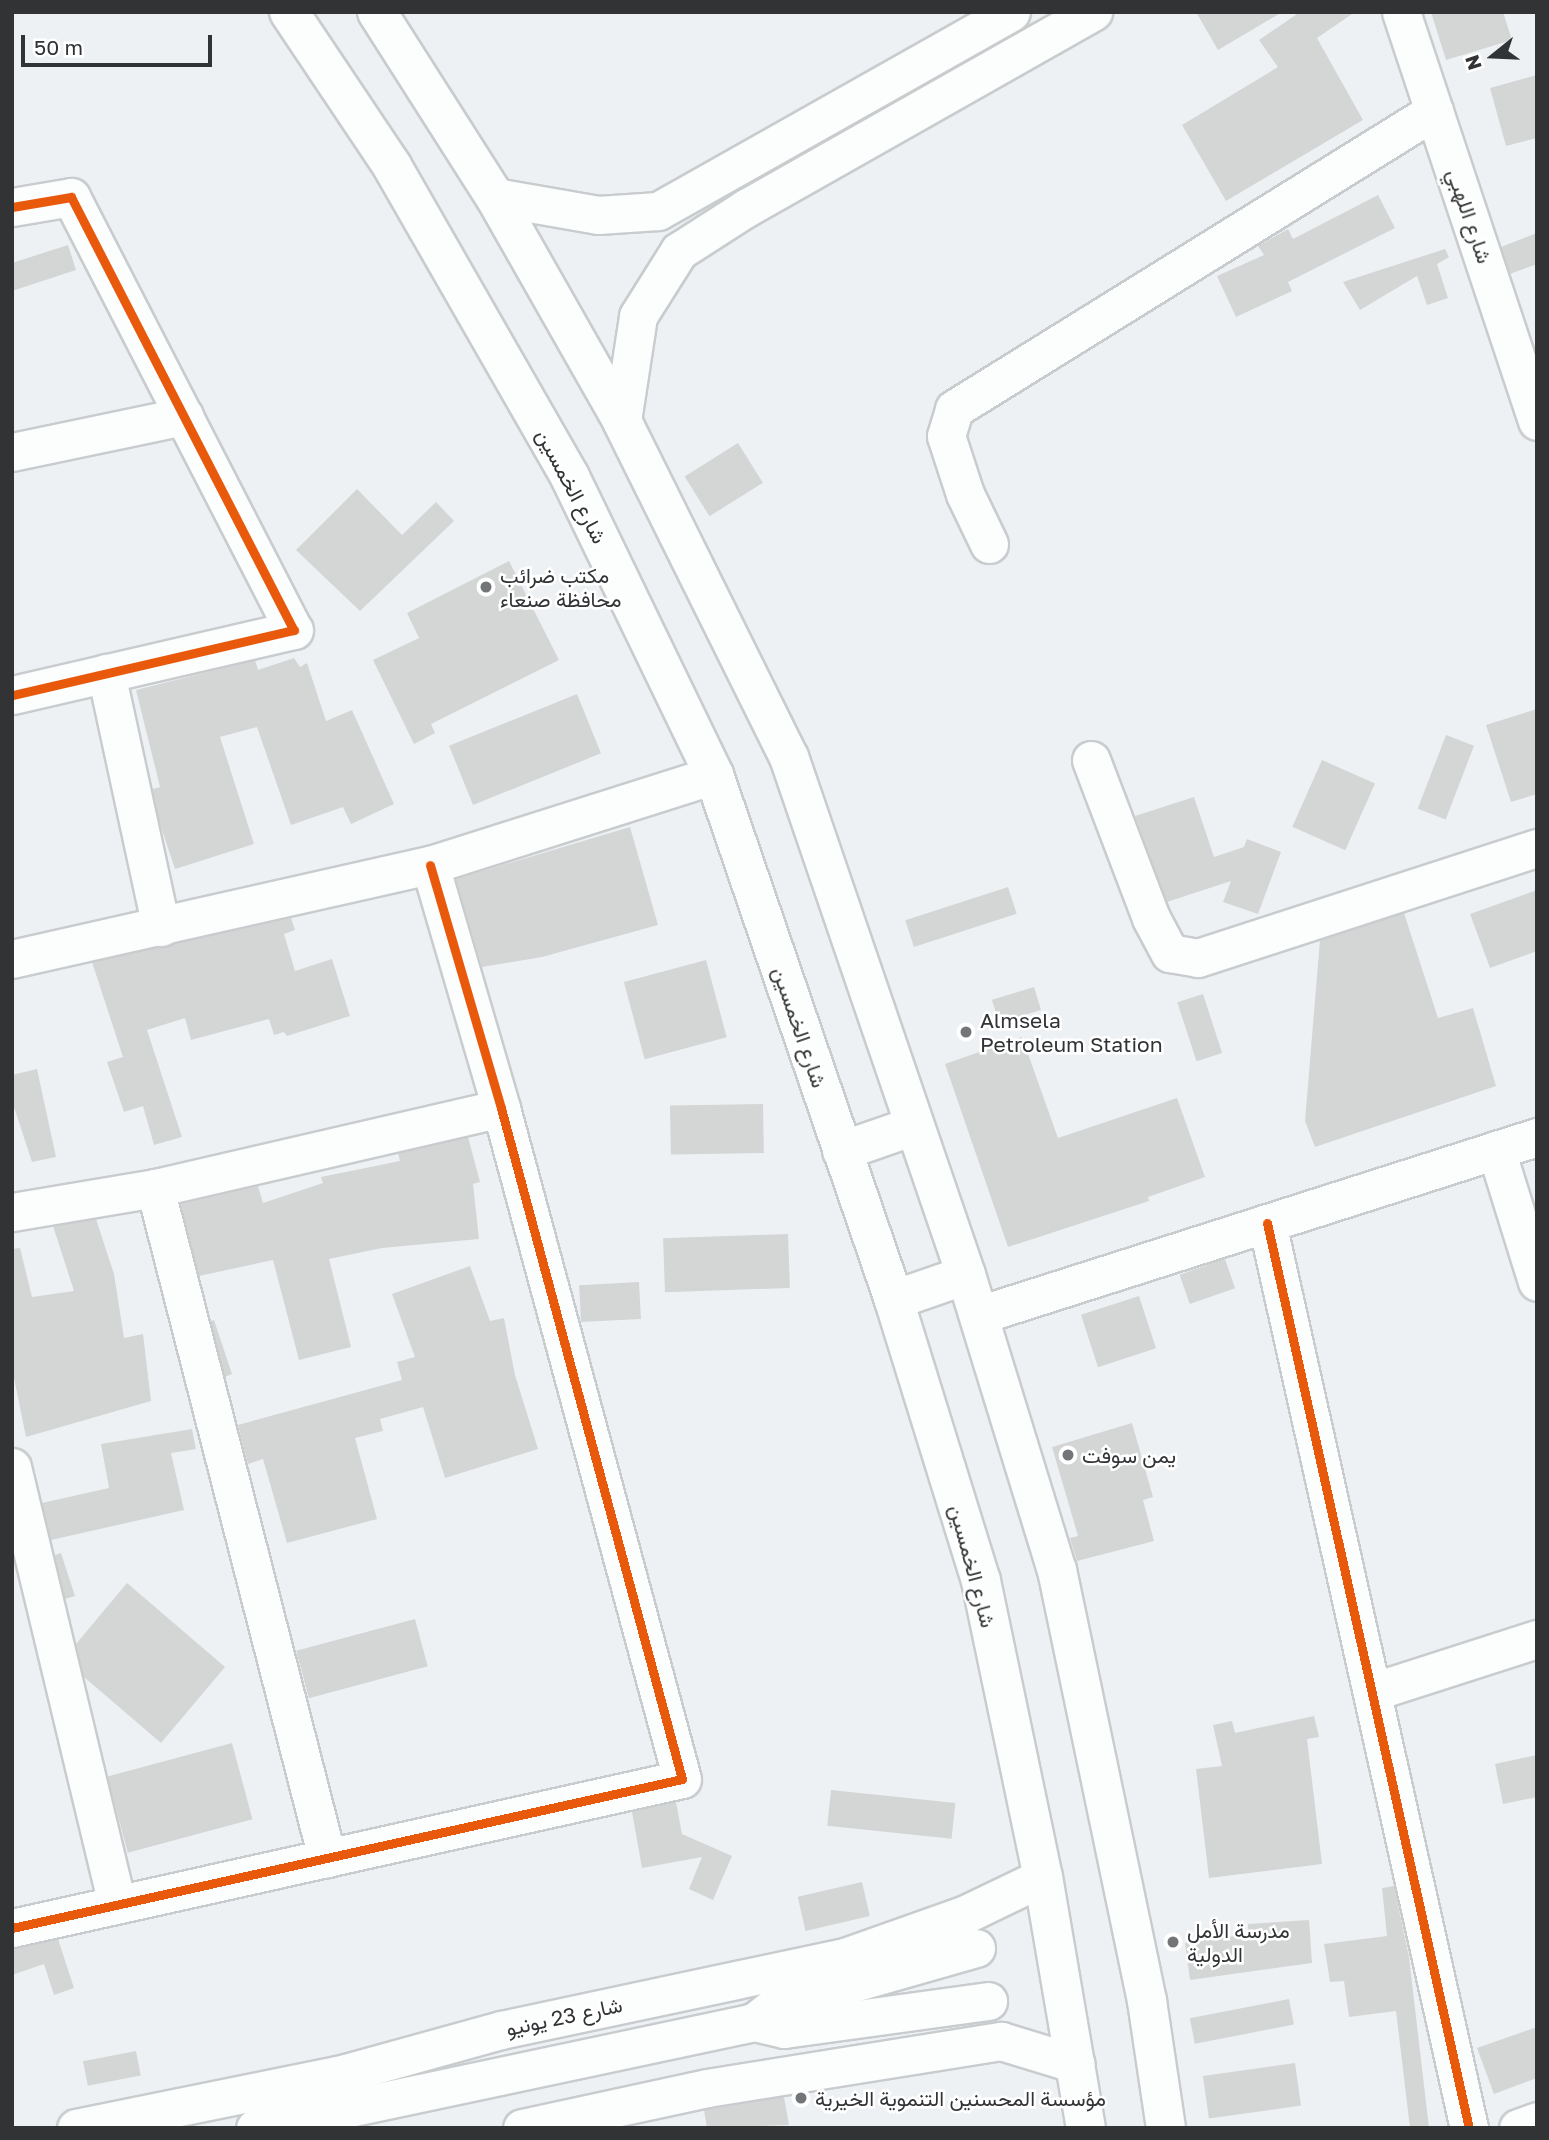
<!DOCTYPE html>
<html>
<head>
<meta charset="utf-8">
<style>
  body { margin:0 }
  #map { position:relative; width:1549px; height:2140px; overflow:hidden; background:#eef1f4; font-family:"Golos Text",Vazirmatn,sans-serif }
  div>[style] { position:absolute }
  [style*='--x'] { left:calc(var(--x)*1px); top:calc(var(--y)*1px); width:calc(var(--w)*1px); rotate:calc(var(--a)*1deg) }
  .building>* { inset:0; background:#d4d5d5; transform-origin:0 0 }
  .roads { filter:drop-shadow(2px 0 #c9ccce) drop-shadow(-2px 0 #c9ccce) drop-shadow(0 2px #c9ccce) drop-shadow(0 -2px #c9ccce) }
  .minor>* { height:37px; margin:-18.5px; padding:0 18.5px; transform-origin:18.5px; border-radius:18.5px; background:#fcfdfd }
  .major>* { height:38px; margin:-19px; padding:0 19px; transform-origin:19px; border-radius:19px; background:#fcfdfd }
  .cycleway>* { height:9px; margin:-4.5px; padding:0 4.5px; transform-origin:4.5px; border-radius:4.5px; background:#e8590c }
  .dots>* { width:19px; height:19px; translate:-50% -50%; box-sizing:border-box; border:4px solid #fff; border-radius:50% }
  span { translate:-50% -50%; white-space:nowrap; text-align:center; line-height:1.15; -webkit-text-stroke:5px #fff; paint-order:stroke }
  .street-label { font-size:21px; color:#313335 }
  .poi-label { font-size:21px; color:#313335 }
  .left { translate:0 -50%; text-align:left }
  .frame { position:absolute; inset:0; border:14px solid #313335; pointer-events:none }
  .north { position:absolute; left:1458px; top:21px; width:70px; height:70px; -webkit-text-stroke:5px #fff; paint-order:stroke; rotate:252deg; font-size:19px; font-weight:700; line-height:28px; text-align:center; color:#313335 }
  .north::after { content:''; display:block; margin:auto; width:24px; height:32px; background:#313335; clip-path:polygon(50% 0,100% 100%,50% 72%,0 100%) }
  .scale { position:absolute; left:21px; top:35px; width:191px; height:32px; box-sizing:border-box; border:4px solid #313335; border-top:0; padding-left:9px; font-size:21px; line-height:24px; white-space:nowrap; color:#313335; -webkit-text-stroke:5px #fff; paint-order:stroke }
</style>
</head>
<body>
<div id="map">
  <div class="building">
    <div style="clip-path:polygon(1196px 12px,1282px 12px,1218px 50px)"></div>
    <div style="clip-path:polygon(1300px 12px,1355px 12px,1317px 38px,1363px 120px,1226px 201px,1182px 125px,1278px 67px,1259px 40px)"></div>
    <div style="clip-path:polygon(1431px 12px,1503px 12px,1512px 40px,1446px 60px)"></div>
    <div style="clip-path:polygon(1537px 75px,1537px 138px,1506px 146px,1490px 88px)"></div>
    <div style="clip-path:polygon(1378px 195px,1395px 228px,1288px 282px,1292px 291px,1236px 317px,1217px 276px,1264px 255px,1258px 246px,1288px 229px,1293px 239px)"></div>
    <div style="clip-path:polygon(1537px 233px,1537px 264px,1510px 274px,1501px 247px)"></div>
    <div style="clip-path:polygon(68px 245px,76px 270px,12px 291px,12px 263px)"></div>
    <div style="clip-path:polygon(1445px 249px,1449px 257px,1437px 264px,1448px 298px,1427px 305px,1417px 276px,1360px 310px,1343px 282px)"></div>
    <div style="left:738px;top:443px;width:47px;height:63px;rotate:58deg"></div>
    <div style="clip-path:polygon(357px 489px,402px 535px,436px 502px,454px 521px,360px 611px,296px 550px)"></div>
    <div style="clip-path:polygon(509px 561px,559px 660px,431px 724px,435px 733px,414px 744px,373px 660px,419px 638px,407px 613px)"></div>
    <div style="clip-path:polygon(294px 658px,300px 667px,307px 663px,326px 721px,352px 710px,394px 804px,351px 824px,343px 807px,291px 825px,257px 727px,220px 737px,254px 844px,175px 869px,159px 821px,153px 789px,160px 787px,136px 690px,255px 660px,258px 670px)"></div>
    <div style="left:577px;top:694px;width:64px;height:138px;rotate:68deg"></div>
    <div style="clip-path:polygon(1537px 709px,1537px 794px,1511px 802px,1486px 725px)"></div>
    <div style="left:1446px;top:735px;width:30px;height:79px;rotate:21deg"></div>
    <div style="left:1322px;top:760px;width:58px;height:73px;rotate:24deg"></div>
    <div style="clip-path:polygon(1194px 797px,1214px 857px,1244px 847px,1247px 839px,1281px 852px,1258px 914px,1223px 902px,1231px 881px,1167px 902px,1135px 816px)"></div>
    <div style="clip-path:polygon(630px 827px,658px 925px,542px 957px,482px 967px,456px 879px)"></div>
    <div style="left:1008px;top:887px;width:28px;height:108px;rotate:72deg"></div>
    <div style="clip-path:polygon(1537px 890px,1537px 951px,1490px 968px,1470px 914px)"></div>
    <div style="clip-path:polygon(1404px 913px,1438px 1018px,1473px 1008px,1496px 1086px,1315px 1147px,1305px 1121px,1320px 940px)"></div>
    <div style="clip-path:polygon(291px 918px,295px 930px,284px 934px,295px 971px,332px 959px,350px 1016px,287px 1036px,284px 1032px,274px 1035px,269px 1019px,191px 1040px,185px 1018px,147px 1030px,182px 1137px,154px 1145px,143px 1106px,124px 1112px,107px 1062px,123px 1057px,92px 962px)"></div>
    <div style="left:706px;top:960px;width:80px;height:85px;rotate:75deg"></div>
    <div style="left:1034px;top:987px;width:24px;height:44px;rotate:73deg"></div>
    <div style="left:1203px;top:994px;width:62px;height:27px;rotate:72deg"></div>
    <div style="clip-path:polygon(1022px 1037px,1058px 1138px,1177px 1098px,1205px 1177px,1148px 1197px,1149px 1201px,1008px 1247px,945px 1064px)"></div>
    <div style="clip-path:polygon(37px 1069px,56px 1157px,32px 1162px,12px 1101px,12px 1075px)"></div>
    <div style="left:763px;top:1104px;width:49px;height:93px;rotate:89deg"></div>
    <div style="clip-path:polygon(468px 1137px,480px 1182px,473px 1184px,479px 1239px,382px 1248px,329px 1259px,351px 1347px,299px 1360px,273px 1260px,199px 1276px,181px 1204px,258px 1186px,263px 1203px,323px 1183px,321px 1177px,400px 1161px,398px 1153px)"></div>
    <div style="clip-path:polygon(96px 1219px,114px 1274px,124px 1338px,143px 1334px,151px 1401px,26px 1437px,12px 1368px,12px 1249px,20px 1248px,32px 1297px,74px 1291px,53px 1226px)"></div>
    <div style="left:788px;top:1234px;width:54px;height:125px;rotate:88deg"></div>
    <div style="left:1225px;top:1259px;width:31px;height:48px;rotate:71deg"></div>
    <div style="clip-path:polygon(470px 1266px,490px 1321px,504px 1318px,515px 1375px,538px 1449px,445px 1478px,423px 1407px,380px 1419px,383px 1431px,355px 1438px,377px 1519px,287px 1543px,263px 1459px,248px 1464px,238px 1425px,402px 1380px,397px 1362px,415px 1357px,392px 1294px)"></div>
    <div style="left:639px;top:1282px;width:37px;height:60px;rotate:87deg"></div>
    <div style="left:1139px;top:1296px;width:55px;height:61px;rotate:72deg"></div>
    <div style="clip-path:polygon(214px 1320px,232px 1374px,225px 1377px,211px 1321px)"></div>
    <div style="clip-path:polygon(1132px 1423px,1153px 1497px,1143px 1500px,1154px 1541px,1077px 1561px,1070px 1538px,1078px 1536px,1052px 1447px)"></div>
    <div style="clip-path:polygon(192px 1429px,196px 1449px,171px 1453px,184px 1510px,51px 1540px,42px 1503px,109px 1488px,101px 1444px)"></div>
    <div style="clip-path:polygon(61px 1553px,75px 1596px,65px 1599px,55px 1555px)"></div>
    <div style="clip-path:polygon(127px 1583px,225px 1667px,161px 1743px,84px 1677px,76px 1644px)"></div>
    <div style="left:415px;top:1619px;width:49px;height:123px;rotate:75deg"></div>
    <div style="clip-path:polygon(1314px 1716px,1319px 1737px,1307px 1739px,1322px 1864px,1209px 1878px,1196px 1769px,1222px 1766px,1213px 1725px,1232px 1721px,1235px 1733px)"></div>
    <div style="left:232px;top:1743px;width:79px;height:129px;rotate:75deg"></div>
    <div style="clip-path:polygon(1537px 1755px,1537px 1797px,1503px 1804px,1495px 1764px)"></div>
    <div style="left:831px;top:1790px;width:125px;height:36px;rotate:6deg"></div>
    <div style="clip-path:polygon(676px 1802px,682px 1834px,732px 1856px,713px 1900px,689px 1889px,702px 1857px,642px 1868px,632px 1812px)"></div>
    <div style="left:862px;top:1882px;width:35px;height:66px;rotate:77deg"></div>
    <div style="clip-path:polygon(1394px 1886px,1409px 1957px,1429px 2128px,1410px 2128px,1396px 2011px,1349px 2017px,1344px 1981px,1330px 1982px,1324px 1944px,1387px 1936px,1382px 1888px)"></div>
    <div style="clip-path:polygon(1309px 1920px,1312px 1963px,1190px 1980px,1185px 1943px,1248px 1934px,1248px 1924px)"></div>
    <div style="clip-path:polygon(58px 1939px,74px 1988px,54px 1995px,44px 1964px,12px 1975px,12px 1948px)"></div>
    <div style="left:1289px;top:1999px;width:26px;height:101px;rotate:79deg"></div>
    <div style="clip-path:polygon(1537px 2027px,1537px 2078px,1494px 2094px,1477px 2048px)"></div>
    <div style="left:136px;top:2051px;width:25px;height:54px;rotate:79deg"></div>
    <div style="left:1295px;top:2063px;width:43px;height:93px;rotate:82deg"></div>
    <div style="clip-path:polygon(784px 2097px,789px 2125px,707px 2128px,704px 2110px)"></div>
  </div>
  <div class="roads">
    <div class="minor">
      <div style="--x:1401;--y:12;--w:431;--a:71.6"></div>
      <div style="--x:495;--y:197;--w:105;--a:9.9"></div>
      <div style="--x:598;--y:215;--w:60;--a:-3.8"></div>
      <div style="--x:658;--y:211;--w:405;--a:-29.4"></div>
      <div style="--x:12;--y:207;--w:60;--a:-9.6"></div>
      <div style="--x:71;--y:197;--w:487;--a:62.8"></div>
      <div style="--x:294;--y:630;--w:289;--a:167"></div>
      <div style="--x:622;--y:421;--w:106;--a:-81.3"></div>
      <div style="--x:638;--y:316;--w:77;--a:-57.8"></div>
      <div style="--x:679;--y:251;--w:80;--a:-32.7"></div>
      <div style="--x:746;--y:208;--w:399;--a:-29.5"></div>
      <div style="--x:12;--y:452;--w:176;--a:-11.8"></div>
      <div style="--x:989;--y:544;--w:55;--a:-115.6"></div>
      <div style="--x:965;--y:494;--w:61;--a:-108.1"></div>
      <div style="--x:946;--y:436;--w:28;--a:-73"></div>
      <div style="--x:954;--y:409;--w:565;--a:-31.83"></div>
      <div style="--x:106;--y:673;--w:260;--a:77.8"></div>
      <div style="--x:1091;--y:760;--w:169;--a:69.2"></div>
      <div style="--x:1151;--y:918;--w:40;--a:62"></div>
      <div style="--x:1170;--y:953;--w:28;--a:10"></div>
      <div style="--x:1198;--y:958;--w:356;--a:-18"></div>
      <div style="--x:12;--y:959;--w:428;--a:-12.7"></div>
      <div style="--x:430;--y:865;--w:298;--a:-17.6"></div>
      <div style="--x:1496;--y:1150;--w:138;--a:72.7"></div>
      <div style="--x:155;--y:1188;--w:692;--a:75.6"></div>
      <div style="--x:12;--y:1212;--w:145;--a:-9.5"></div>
      <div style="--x:155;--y:1188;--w:355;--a:-13"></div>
      <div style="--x:1267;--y:1223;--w:927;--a:77.42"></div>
      <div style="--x:979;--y:1315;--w:586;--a:-17.69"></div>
      <div style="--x:12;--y:1467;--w:450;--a:76.5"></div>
      <div style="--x:1372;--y:1692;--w:173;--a:-17.8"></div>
      <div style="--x:12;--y:1928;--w:686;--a:-12.54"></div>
      <div style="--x:682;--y:1779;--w:695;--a:-105.1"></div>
      <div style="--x:501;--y:1108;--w:253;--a:-106.3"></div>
      <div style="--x:754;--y:2022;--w:31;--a:13"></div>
      <div style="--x:784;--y:2029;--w:206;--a:-7.8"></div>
      <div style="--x:76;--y:2128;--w:276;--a:-11.5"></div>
      <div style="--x:346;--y:2073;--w:161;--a:-15.5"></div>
      <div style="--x:501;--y:2030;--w:352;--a:-12"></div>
      <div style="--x:845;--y:1957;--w:128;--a:-19.6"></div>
      <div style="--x:966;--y:1914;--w:85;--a:-25.7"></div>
      <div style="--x:255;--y:2128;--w:510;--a:-11.99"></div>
      <div style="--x:754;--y:2022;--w:28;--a:-38"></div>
      <div style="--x:776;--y:2005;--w:208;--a:-15.9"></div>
      <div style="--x:522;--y:2128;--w:189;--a:-12.2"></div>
      <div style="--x:707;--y:2088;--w:298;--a:-9.1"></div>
      <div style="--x:1001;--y:2041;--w:78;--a:17"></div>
      <div style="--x:1518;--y:2128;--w:20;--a:-20"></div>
    </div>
    <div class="major">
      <div style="--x:289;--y:12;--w:185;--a:56.2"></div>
      <div style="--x:392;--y:166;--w:358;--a:60.2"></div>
      <div style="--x:570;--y:477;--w:331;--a:64.2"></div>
      <div style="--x:714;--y:775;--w:555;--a:71.08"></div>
      <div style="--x:894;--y:1300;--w:294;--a:72.8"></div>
      <div style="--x:981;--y:1581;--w:302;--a:78.2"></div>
      <div style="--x:1043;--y:1877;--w:255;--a:80.3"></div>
      <div style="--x:377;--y:12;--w:219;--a:57.5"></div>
      <div style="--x:495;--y:197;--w:257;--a:60.4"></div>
      <div style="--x:622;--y:421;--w:375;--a:63.6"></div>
      <div style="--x:789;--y:757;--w:547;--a:71.13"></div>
      <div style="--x:966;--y:1275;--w:309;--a:72.9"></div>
      <div style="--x:1057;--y:1570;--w:440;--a:78.2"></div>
      <div style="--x:1147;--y:2001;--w:128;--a:81.5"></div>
      <div style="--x:842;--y:1151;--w:76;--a:-19.1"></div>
      <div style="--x:894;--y:1300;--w:76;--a:-19.1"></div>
    </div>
  </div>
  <div class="cycleway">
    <div style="--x:12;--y:207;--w:60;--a:-9.6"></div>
    <div style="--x:71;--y:197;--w:487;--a:62.8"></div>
    <div style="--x:294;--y:630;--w:289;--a:167"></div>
    <div style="--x:1267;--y:1223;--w:927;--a:77.42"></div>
    <div style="--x:12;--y:1928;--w:686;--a:-12.54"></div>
    <div style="--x:682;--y:1779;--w:695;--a:-105.1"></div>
    <div style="--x:501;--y:1108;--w:253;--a:-106.3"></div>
  </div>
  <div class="dots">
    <div style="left:486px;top:587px;background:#737678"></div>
    <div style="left:966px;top:1032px;background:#737678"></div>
    <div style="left:1068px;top:1455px;background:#737678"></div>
    <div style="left:1173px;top:1942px;background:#737678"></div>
    <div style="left:801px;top:2098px;background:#737678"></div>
  </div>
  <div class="street-label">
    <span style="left:1470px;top:216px;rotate:71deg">شارع اللهبي</span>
    <span style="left:572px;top:486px;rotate:62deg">شارع الخمسين</span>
    <span style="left:800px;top:1027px;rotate:71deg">شارع الخمسين</span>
    <span style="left:973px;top:1566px;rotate:75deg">شارع الخمسين</span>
    <span style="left:564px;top:2016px;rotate:-12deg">شارع 23 يونيو</span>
  </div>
  <div class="poi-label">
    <span class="left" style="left:500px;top:587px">مكتب ضرائب<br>محافظة صنعاء</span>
    <span class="left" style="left:980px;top:1032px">Almsela<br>Petroleum Station</span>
    <span class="left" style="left:1082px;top:1455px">يمن سوفت</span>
    <span class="left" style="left:1187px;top:1942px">مدرسة الأمل<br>الدولية</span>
    <span class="left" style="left:815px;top:2098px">مؤسسة المحسنين التنموية الخيرية</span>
  </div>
  <div class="frame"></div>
  <div class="north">N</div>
  <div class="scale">50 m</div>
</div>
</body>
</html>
